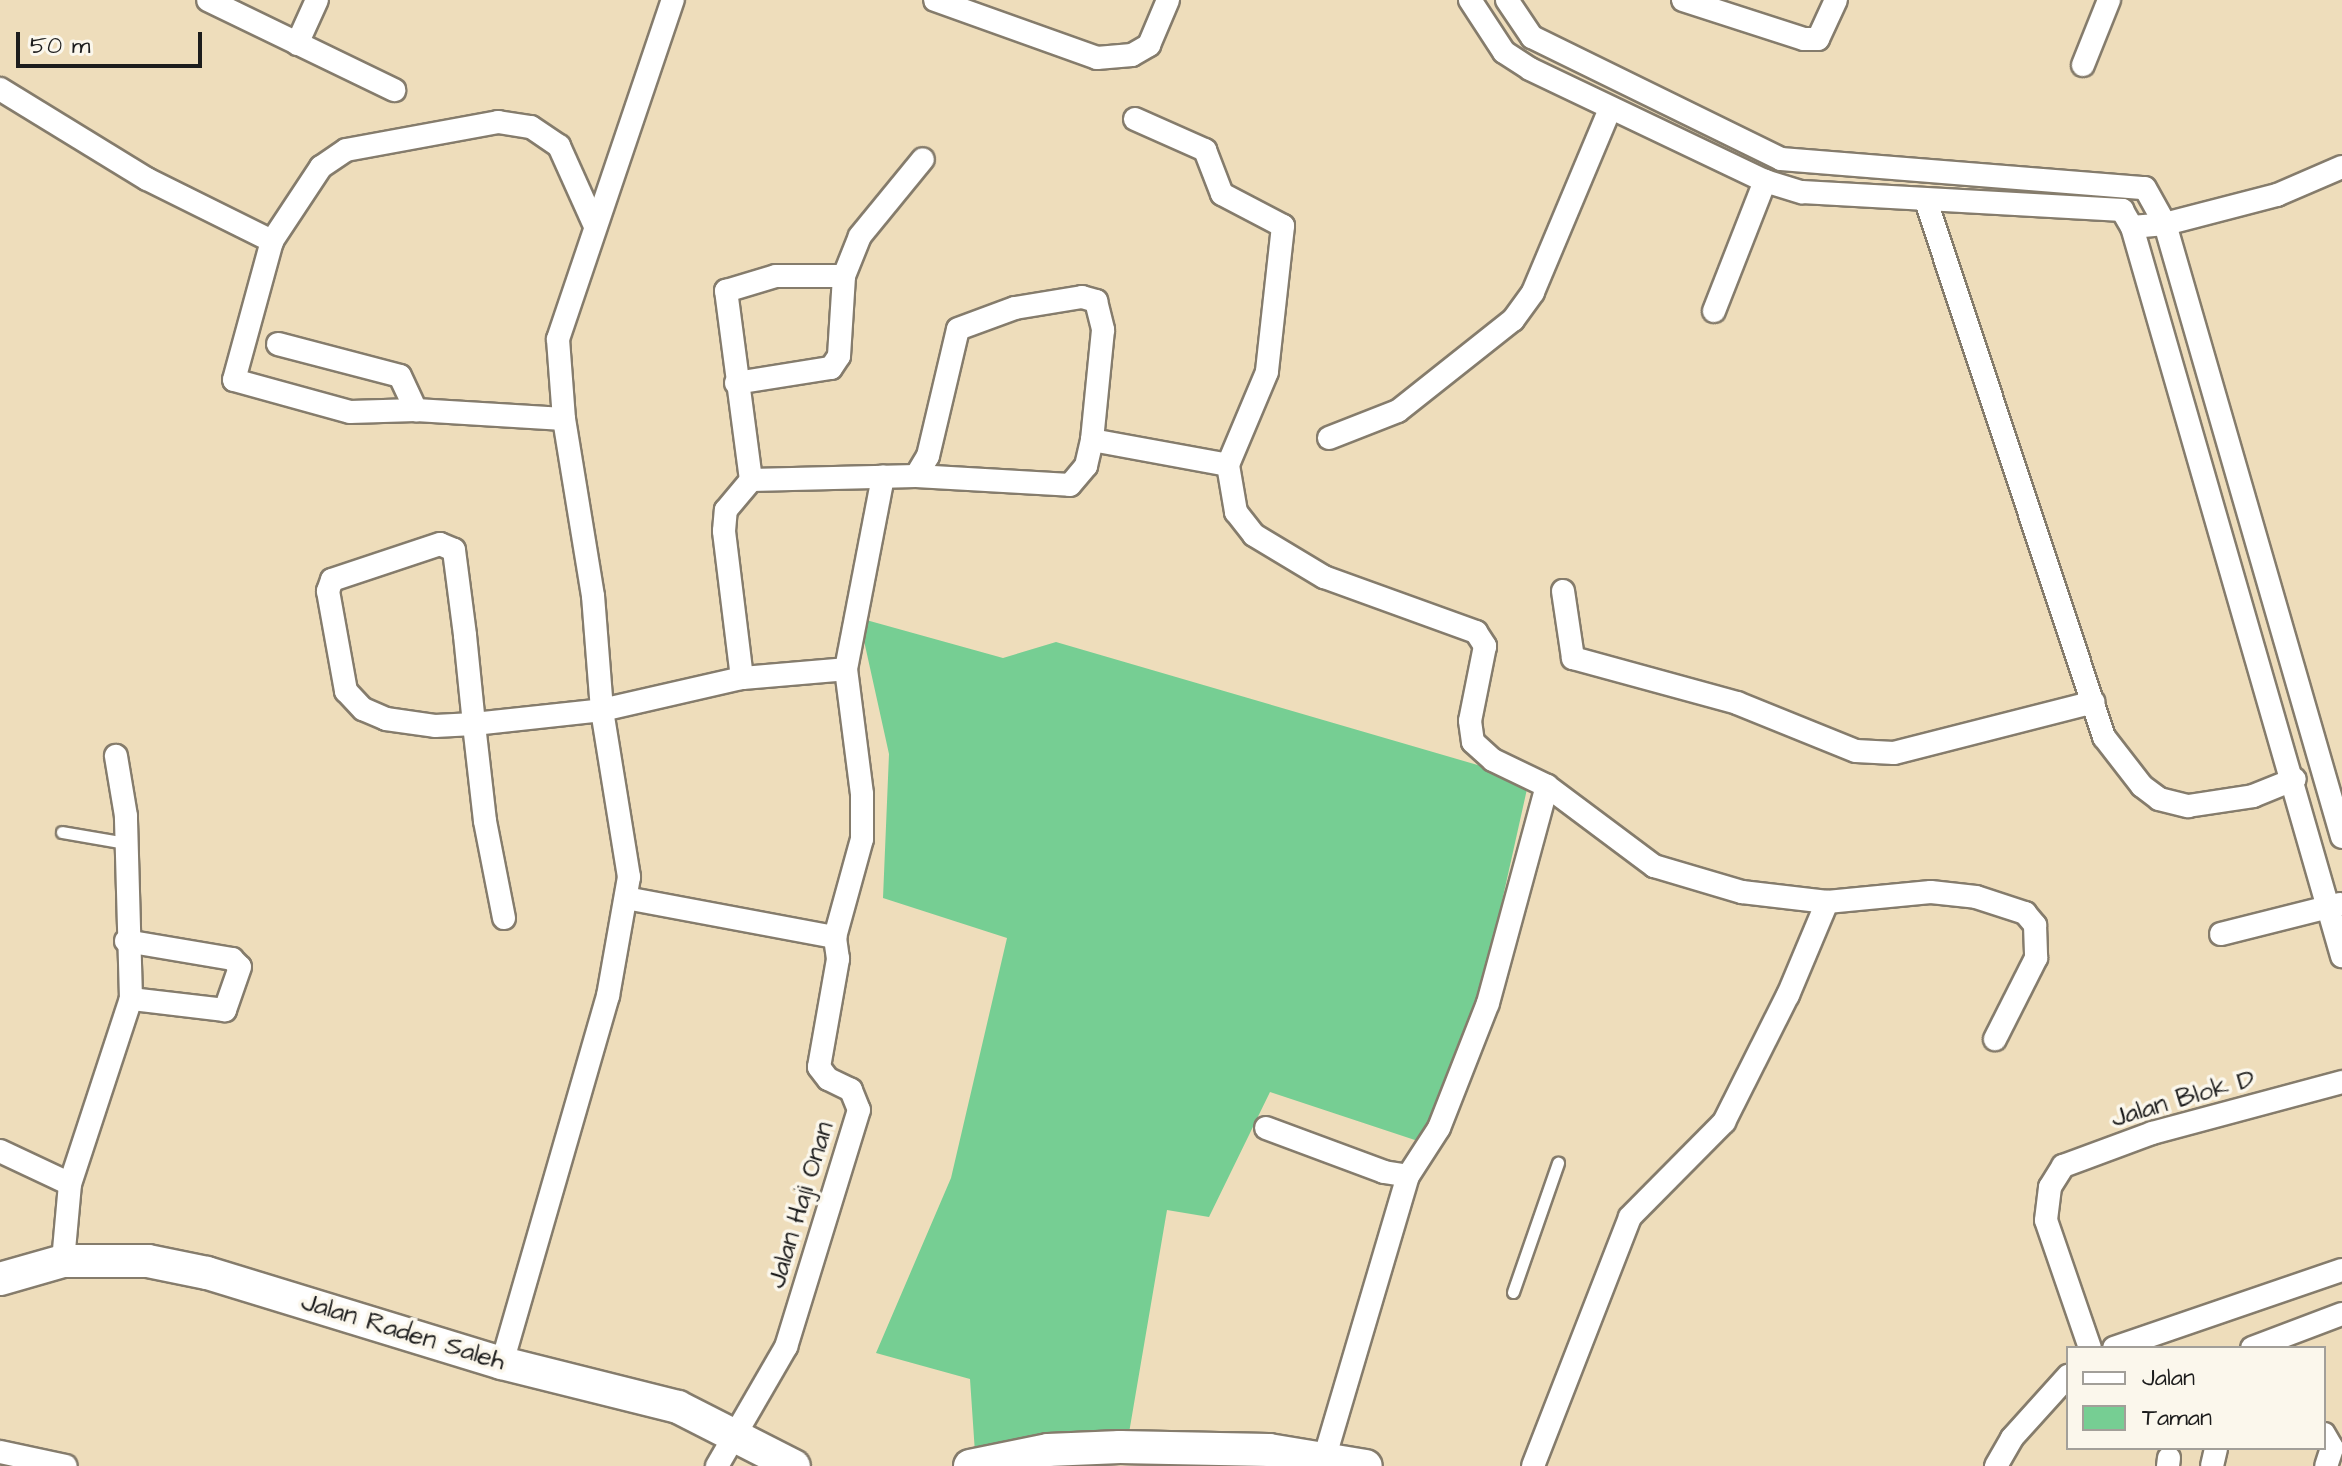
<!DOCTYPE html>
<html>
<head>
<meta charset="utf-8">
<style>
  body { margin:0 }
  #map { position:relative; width:2342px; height:1466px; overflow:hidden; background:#edb; font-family:"Architects Daughter",sans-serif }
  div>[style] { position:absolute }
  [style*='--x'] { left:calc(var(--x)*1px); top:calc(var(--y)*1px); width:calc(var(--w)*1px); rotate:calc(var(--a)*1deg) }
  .green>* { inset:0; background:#76ce93 }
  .roads { filter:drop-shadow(2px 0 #857c6c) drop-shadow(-2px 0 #857c6c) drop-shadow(0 2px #857c6c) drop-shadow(0 -2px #857c6c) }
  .lane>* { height:11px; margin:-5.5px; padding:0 5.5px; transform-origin:5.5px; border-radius:5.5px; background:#fff }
  .street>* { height:22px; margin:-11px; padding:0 11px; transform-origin:11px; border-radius:11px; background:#fff }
  .secondary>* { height:32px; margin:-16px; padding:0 16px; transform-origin:16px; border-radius:16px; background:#fff }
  span { translate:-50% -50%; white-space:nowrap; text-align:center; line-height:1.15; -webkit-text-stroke:7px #fbf7ec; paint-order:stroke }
  .street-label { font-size:26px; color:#1c1c1c }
  .legend { position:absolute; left:2066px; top:1346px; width:260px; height:104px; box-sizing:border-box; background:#fbf7ec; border:2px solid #a29f99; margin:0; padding:10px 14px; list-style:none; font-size:24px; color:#1c1c1c }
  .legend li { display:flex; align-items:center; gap:16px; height:40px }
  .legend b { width:40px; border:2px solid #a29f99 }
  .scale { position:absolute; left:16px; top:32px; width:186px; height:36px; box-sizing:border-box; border:4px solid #1c1c1c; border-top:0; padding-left:10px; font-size:24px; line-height:28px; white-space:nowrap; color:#1c1c1c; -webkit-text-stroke:6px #fbf7ec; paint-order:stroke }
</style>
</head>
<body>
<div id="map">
  <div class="green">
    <div style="clip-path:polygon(859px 618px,1003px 658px,1056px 642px,1529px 780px,1474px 1027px,1433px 1146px,1270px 1092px,1209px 1217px,1167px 1210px,1129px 1433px,975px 1453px,970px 1379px,876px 1353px,951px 1178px,1007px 938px,883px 898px,889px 754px)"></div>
  </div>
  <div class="roads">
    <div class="lane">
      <div style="--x:62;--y:832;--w:65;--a:9.8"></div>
      <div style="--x:1513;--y:1292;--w:137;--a:-70.8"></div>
    </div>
    <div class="street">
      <div style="--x:208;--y:0;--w:207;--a:25.8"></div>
      <div style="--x:935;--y:0;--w:172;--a:19.7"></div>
      <div style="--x:1097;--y:58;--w:35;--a:-5"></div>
      <div style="--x:1132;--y:55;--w:20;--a:-30"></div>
      <div style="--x:1149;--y:45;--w:49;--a:-67.1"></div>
      <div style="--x:1470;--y:0;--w:62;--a:56.8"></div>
      <div style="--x:1504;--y:52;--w:31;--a:33"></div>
      <div style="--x:1530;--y:69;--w:260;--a:25.5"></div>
      <div style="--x:1765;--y:181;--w:39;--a:17"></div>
      <div style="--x:1802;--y:192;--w:321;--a:3.2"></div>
      <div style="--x:2122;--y:210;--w:20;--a:60"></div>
      <div style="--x:2132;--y:227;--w:759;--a:73.93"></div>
      <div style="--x:1507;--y:0;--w:45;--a:56"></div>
      <div style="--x:1532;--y:37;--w:277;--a:26.1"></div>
      <div style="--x:1781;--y:159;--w:365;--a:4.6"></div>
      <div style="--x:2145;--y:188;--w:41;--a:60.9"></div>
      <div style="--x:2165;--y:224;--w:638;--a:73.89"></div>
      <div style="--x:1683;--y:0;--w:127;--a:17.9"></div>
      <div style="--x:1804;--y:39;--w:14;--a:0"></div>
      <div style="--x:1818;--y:39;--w:43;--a:-65.2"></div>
      <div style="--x:297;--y:44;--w:48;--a:-65.6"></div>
      <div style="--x:2083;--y:65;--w:70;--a:-68.2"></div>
      <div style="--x:0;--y:89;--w:172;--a:31.5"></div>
      <div style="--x:147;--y:179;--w:140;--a:26.4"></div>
      <div style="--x:272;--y:241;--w:89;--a:-56.5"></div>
      <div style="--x:321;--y:167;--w:30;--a:-34"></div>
      <div style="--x:346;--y:150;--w:155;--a:-10.4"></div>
      <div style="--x:498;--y:122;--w:33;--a:9"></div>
      <div style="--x:531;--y:127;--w:34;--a:34"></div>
      <div style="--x:559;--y:146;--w:85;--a:65.8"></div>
      <div style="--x:1135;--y:119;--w:77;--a:23.9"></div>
      <div style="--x:1205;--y:150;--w:47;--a:68.9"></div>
      <div style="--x:1222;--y:194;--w:69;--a:27.7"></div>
      <div style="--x:1283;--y:226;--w:147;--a:96.3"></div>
      <div style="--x:1267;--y:372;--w:101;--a:112.8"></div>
      <div style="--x:1228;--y:465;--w:48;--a:80.3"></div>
      <div style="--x:1236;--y:512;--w:29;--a:52"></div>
      <div style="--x:1254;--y:535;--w:82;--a:31"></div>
      <div style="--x:1324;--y:577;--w:162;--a:19.9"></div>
      <div style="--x:1476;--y:632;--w:17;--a:57"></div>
      <div style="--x:1485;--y:646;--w:76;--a:101.3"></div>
      <div style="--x:1470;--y:721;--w:21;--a:82"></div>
      <div style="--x:1473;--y:742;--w:27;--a:42"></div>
      <div style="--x:1493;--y:760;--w:60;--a:25.7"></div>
      <div style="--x:1547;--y:786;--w:134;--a:36.8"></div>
      <div style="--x:1654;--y:866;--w:92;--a:16.5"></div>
      <div style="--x:1742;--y:892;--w:86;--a:6.7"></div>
      <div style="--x:1827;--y:902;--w:104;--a:-5.5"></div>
      <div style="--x:1931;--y:892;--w:45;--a:6.3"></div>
      <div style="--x:1976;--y:897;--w:52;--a:18.1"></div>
      <div style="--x:2025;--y:913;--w:16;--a:50"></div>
      <div style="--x:2035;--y:925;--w:33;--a:88"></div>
      <div style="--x:2036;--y:958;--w:91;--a:116.8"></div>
      <div style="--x:1926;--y:201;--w:565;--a:71.63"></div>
      <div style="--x:2104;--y:737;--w:62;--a:52.2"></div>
      <div style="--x:2142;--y:786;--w:21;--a:37"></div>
      <div style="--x:2159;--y:799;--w:30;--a:14"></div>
      <div style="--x:2188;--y:806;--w:66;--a:-8.7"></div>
      <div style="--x:2253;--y:796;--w:45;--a:-22"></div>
      <div style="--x:2132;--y:227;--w:33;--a:-5"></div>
      <div style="--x:2165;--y:224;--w:116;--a:-14.5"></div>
      <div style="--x:2277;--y:195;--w:71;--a:-23.3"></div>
      <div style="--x:272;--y:241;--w:144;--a:105.3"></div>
      <div style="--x:234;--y:380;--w:120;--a:15.4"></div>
      <div style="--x:350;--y:412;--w:66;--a:-1.7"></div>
      <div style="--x:416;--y:410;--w:148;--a:3.5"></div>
      <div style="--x:1714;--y:311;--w:140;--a:-68.6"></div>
      <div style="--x:278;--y:344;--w:126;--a:14.7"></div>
      <div style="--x:400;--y:376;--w:38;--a:65"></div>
      <div style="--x:736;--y:383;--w:96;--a:-9"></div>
      <div style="--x:831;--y:368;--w:14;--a:-56"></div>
      <div style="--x:839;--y:356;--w:80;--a:-86.4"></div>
      <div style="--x:844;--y:276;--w:43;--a:-68.2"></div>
      <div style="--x:860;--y:236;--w:99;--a:-50.7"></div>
      <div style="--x:1329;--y:438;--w:74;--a:-21.4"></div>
      <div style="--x:1398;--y:411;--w:147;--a:-38.4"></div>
      <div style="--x:1513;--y:320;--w:34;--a:-54"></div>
      <div style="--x:1533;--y:292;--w:199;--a:-67.2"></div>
      <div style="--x:916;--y:476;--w:23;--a:-59"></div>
      <div style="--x:928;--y:456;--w:130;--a:-76.7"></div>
      <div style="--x:958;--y:329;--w:61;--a:-20.2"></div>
      <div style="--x:1015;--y:308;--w:68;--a:-9.3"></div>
      <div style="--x:1082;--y:297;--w:15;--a:16"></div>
      <div style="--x:1096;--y:301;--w:30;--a:76"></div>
      <div style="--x:1103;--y:330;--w:111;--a:95.7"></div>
      <div style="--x:751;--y:480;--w:191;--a:-97.5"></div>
      <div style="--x:726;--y:291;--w:52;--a:-16.7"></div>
      <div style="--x:776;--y:276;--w:68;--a:0"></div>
      <div style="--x:1563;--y:591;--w:68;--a:81.5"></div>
      <div style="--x:1573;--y:658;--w:170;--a:15.3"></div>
      <div style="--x:1737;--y:703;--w:128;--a:22"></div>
      <div style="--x:1856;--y:751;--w:38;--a:3"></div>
      <div style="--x:1894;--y:753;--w:206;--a:-14.3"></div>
      <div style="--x:742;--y:678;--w:104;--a:-4.9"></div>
      <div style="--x:626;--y:898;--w:213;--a:10.6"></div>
      <div style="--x:504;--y:918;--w:99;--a:-101.1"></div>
      <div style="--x:485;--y:821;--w:98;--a:-96.5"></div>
      <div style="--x:474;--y:724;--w:89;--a:-95.8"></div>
      <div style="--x:465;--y:635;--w:86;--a:-97.4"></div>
      <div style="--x:454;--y:550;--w:15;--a:-157"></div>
      <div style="--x:440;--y:544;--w:114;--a:161.6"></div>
      <div style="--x:332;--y:580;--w:12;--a:110"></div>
      <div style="--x:328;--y:591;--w:102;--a:79.8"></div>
      <div style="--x:346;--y:691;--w:25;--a:47"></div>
      <div style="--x:363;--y:709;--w:25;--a:23"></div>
      <div style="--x:386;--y:719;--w:49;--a:8.1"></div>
      <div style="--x:435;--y:726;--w:39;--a:-3"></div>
      <div style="--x:474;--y:724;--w:129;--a:-6.2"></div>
      <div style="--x:602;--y:710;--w:144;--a:-12.9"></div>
      <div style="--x:742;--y:678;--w:148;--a:-97"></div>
      <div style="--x:724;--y:531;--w:21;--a:-85"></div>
      <div style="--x:726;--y:510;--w:39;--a:-50"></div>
      <div style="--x:751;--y:480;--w:165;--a:-1.4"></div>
      <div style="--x:916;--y:476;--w:154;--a:3.3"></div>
      <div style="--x:1070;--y:485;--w:25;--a:-50"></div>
      <div style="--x:1086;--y:466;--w:27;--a:-77"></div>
      <div style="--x:1092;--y:440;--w:138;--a:10.4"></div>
      <div style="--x:2221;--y:934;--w:123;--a:-14.1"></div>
      <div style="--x:126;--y:941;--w:108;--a:9.6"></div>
      <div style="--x:232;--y:959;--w:11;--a:45"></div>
      <div style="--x:240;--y:967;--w:46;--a:109.2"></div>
      <div style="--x:225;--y:1010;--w:95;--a:-173.3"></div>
      <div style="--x:1266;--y:1128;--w:126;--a:20.4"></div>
      <div style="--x:1384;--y:1172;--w:24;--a:9"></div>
      <div style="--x:0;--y:1151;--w:77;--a:25.2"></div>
      <div style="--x:63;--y:1261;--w:77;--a:-84.8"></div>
      <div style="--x:70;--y:1184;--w:195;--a:-71.8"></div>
      <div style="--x:131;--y:999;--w:183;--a:-91.6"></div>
      <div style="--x:126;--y:816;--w:61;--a:-99.5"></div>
      <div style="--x:2090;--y:1348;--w:135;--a:-109"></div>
      <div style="--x:2046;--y:1220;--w:33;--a:-83"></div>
      <div style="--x:2050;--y:1187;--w:25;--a:-58"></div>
      <div style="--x:2063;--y:1166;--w:95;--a:-20.3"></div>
      <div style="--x:2152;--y:1133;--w:197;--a:-15"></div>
      <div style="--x:2114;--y:1348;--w:241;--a:-18.9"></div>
      <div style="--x:2252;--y:1348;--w:96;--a:-20.7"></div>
      <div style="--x:502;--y:1363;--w:382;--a:-73.9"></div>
      <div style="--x:608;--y:996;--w:121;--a:-80"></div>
      <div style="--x:629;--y:877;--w:169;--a:-99.2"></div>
      <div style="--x:602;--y:710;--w:114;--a:-94.5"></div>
      <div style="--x:593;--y:596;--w:179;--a:-99.3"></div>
      <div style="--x:564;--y:419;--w:80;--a:-94.3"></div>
      <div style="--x:558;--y:339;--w:358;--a:-71.3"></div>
      <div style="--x:2324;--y:1434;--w:16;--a:60"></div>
      <div style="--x:2332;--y:1448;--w:19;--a:108"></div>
      <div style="--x:0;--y:1452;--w:67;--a:12"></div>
      <div style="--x:1325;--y:1456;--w:292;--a:-73.5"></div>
      <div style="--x:1408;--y:1176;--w:57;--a:-57.1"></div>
      <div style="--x:1439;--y:1128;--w:134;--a:-68.6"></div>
      <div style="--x:1488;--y:1003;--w:225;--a:-74.8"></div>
      <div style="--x:717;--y:1466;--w:138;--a:-59.9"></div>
      <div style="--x:786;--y:1347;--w:248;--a:-72.9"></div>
      <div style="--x:859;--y:1110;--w:22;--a:-112"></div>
      <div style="--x:851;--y:1090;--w:25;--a:-154"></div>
      <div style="--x:828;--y:1079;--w:15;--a:-127"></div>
      <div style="--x:819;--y:1067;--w:110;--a:-80"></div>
      <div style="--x:838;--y:959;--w:22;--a:-98"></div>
      <div style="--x:835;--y:937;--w:102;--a:-74.6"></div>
      <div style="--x:862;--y:839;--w:45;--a:-90"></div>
      <div style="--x:862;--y:794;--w:126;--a:-97.3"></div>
      <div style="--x:846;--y:669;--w:196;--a:-79.1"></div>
      <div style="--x:1533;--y:1466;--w:267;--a:-68.7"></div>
      <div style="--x:1630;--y:1217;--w:134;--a:-45.3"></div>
      <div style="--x:1724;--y:1122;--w:142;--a:-63.3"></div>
      <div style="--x:1788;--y:995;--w:101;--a:-67.2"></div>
      <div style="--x:1996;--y:1466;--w:32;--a:-60"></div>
      <div style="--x:2012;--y:1438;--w:84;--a:-47.9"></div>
      <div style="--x:2168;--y:1466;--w:8;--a:-83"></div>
      <div style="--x:2212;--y:1466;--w:18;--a:-77"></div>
    </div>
    <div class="secondary">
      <div style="--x:0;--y:1279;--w:66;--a:-15.9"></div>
      <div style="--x:63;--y:1261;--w:85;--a:0"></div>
      <div style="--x:148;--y:1261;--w:60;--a:11.5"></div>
      <div style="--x:207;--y:1273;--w:308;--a:17"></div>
      <div style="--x:502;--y:1363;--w:181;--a:14"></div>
      <div style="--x:678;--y:1407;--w:130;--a:27"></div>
      <div style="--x:970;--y:1466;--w:80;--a:-11.6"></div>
      <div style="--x:1048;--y:1450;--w:72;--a:-2.4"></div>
      <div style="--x:1120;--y:1447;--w:149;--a:1.2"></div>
      <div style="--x:1269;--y:1450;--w:98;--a:9.4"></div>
    </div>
  </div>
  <div class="street-label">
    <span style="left:2183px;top:1099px;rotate:-16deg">Jalan Blok D</span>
    <span style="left:801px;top:1205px;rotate:-73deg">Jalan Haji Onan</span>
    <span style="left:403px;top:1332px;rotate:17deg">Jalan Raden Saleh</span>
  </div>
  <ul class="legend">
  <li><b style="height:10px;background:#fff"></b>Jalan</li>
  <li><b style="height:22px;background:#76ce93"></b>Taman</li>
  </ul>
  <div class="scale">50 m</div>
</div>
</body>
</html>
